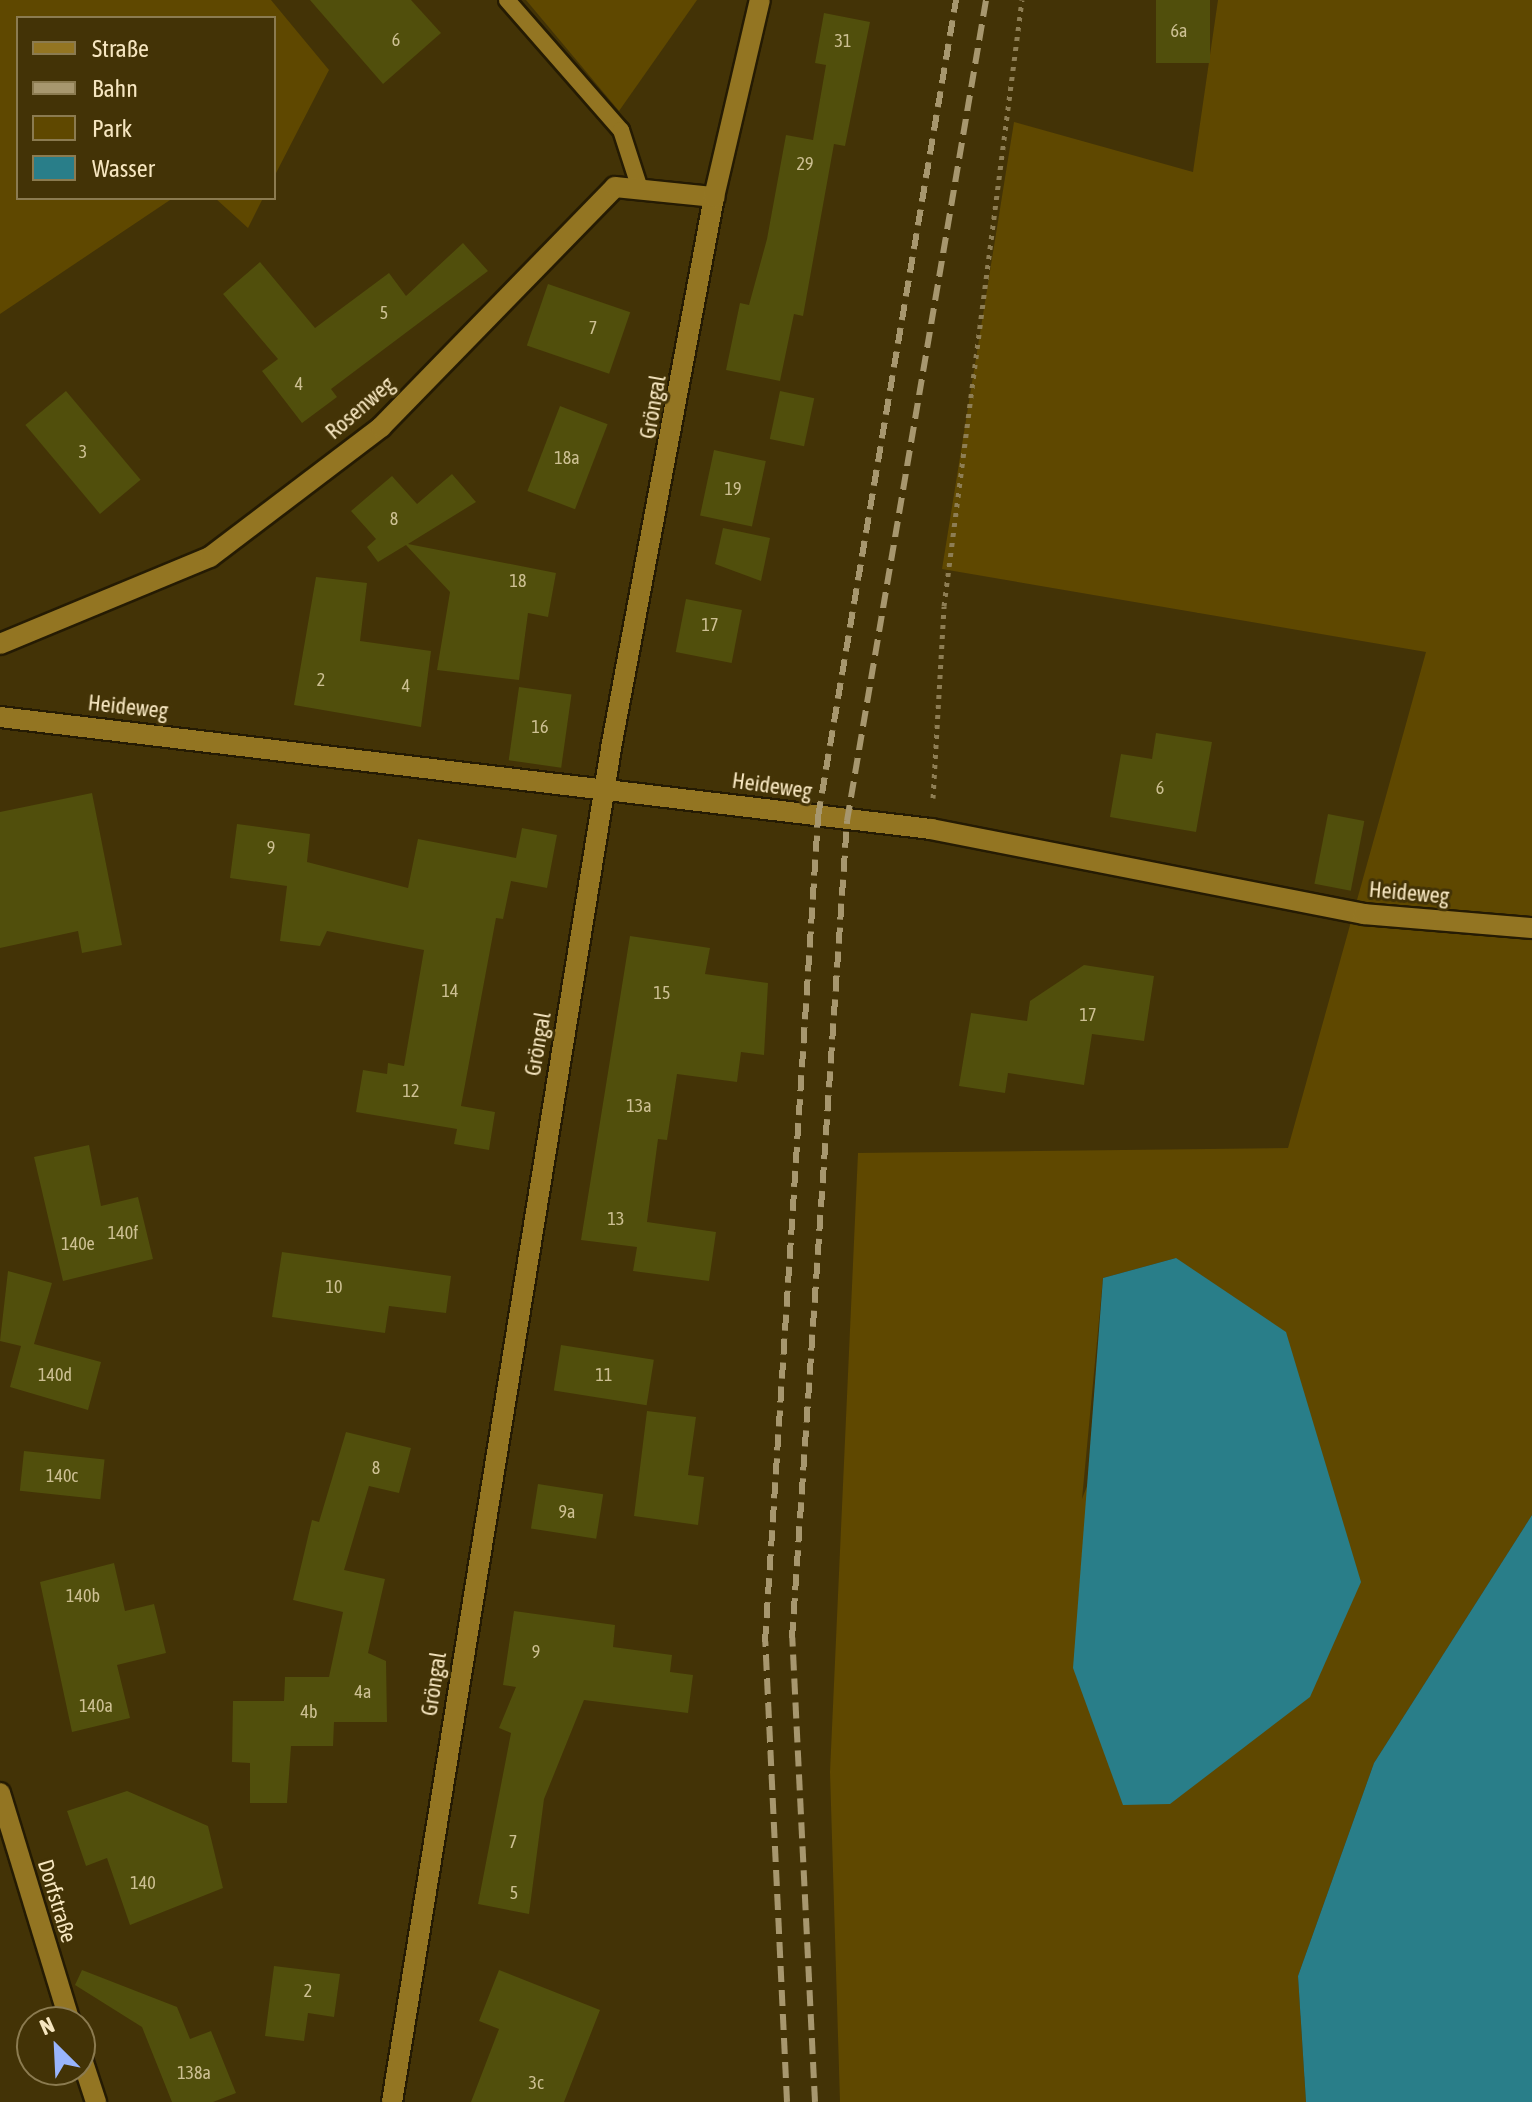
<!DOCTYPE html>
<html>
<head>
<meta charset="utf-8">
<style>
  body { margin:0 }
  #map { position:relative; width:1532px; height:2102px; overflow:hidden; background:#433306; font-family:"Asap Condensed",sans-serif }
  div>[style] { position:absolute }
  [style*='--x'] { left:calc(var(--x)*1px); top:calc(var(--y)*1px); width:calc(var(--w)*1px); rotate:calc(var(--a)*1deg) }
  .green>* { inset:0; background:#5f4800 }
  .water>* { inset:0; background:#297e89 }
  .building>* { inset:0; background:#514f0c; transform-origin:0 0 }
  .path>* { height:5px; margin-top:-2.5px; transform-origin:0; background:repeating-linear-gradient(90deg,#8e7e54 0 4px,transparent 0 10px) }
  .roads { filter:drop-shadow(2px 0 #251b03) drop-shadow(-2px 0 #251b03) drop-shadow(0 2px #251b03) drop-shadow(0 -2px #251b03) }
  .lane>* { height:16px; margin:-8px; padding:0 8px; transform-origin:8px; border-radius:8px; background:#937522 }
  .street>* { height:20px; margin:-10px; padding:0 10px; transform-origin:10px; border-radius:10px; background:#937522 }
  .secondary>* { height:20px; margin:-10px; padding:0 10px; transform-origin:10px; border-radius:10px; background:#937522 }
  .rail>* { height:6px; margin-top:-3px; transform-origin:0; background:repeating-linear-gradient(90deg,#a7976e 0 16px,transparent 0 24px) }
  span { translate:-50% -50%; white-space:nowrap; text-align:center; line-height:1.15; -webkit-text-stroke:6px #433306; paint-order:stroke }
  .number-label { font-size:18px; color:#cdc093 }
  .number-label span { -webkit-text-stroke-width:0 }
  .street-label { font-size:22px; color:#f6e6c0 }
  .legend { position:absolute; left:16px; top:16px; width:260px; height:184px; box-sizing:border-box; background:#433306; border:2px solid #8b7b50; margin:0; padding:10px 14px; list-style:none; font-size:24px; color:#f6e6c0 }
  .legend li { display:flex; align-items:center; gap:16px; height:40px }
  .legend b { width:40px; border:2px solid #8b7b50 }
  .north { position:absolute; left:16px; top:2006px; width:80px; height:80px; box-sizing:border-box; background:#433306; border:2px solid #8b7b50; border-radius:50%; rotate:336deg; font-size:22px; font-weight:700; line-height:32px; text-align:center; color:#f6e6c0 }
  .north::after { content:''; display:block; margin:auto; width:28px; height:36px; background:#99b5fd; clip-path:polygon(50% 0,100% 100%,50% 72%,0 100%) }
</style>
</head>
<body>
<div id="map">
  <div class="green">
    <div style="clip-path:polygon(0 0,271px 0,329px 70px,274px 177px,274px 18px,18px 18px,18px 198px,173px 198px,0 314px)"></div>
    <div style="clip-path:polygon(526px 0,697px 0,619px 111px)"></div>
    <div style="clip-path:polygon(evenodd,1218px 0,1532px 0,1532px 1515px,1374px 1763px,1298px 1976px,1306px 2102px,840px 2102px,830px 1772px,858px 1153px,1288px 1148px,1426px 652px,942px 569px,1014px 122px,1193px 172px,1218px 0,1176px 1258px,1082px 1499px,1103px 1278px,1176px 1258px)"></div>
    <div style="clip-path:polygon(215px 198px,263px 198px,248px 228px)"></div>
  </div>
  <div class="water">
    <div style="clip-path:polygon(1176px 1258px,1286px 1332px,1361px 1582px,1310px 1697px,1170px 1804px,1123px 1805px,1073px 1668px,1103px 1278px)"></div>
    <div style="clip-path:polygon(1532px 1515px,1532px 2102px,1306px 2102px,1298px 1976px,1374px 1763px)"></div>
  </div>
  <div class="building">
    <div style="clip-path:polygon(310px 0,411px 0,441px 33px,383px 84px)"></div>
    <div style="left:1156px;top:0;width:54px;height:63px"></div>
    <div style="clip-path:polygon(824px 13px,870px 22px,845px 146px,834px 144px,803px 316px,794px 314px,780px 381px,726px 370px,740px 303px,749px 305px,767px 239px,786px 135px,813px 140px,826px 65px,815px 63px)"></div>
    <div style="clip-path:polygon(463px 243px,488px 271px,331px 389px,337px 397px,302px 423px,262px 371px,278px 359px,223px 294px,260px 262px,315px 328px,389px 273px,406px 296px)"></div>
    <div style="left:548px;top:284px;width:87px;height:65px;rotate:19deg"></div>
    <div style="left:66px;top:391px;width:116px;height:53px;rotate:50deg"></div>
    <div style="left:780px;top:391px;width:35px;height:49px;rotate:12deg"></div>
    <div style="left:560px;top:406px;width:51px;height:91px;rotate:21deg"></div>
    <div style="left:714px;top:450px;width:53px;height:67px;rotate:12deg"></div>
    <div style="clip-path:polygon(452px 474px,476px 502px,408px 544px,556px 573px,548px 617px,528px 613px,519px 680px,437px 670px,450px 592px,406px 545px,378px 562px,367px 547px,376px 539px,351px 511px,392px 476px,417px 504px)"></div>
    <div style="clip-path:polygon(723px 528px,770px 538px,761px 581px,715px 564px)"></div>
    <div style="clip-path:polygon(316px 577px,367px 583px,360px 641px,431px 651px,421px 727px,294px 705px)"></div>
    <div style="left:686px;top:599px;width:57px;height:54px;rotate:11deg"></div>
    <div style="left:519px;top:687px;width:53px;height:74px;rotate:8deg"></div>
    <div style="clip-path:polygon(1156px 733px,1212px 742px,1196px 832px,1110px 817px,1121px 754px,1152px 759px)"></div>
    <div style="clip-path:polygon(92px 793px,122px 945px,82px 953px,78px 931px,0 948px,0 812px)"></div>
    <div style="left:1328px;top:814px;width:37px;height:71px;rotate:11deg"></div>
    <div style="clip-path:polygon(237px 824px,310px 834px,307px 862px,408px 888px,418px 839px,516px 858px,522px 828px,557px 835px,547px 888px,511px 881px,503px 919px,496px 918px,461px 1106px,495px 1112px,489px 1150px,454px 1144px,457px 1129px,356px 1112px,363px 1070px,387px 1074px,388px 1063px,404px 1066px,424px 950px,327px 931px,320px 946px,280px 941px,287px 886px,230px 878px)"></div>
    <div style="clip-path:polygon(630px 936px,710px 948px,705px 974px,768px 983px,764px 1055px,741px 1052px,737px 1082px,677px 1074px,667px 1140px,658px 1139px,647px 1222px,716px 1232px,709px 1281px,633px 1271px,637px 1247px,581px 1240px)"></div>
    <div style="clip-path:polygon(1084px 965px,1154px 976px,1144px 1041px,1092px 1034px,1084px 1085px,1008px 1073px,1005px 1093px,959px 1086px,971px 1013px,1027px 1021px,1030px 1001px)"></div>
    <div style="clip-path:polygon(89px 1145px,101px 1206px,138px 1197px,153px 1259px,63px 1281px,34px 1157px)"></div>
    <div style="clip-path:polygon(282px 1252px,451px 1276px,446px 1313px,389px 1306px,385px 1333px,272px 1317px)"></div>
    <div style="clip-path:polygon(8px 1271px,52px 1283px,34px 1344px,101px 1362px,88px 1410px,10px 1387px,21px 1346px,0 1341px)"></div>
    <div style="left:561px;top:1345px;width:94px;height:46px;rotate:9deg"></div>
    <div style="clip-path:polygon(647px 1411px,696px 1417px,688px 1475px,704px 1477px,698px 1525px,634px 1516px)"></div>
    <div style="clip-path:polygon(346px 1432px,411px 1448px,399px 1493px,369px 1486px,344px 1570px,385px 1579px,368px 1653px,386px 1661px,387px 1722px,334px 1722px,333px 1746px,291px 1746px,287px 1803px,250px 1803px,250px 1763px,232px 1762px,233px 1701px,284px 1701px,285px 1677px,329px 1677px,343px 1612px,293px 1600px,312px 1520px,319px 1522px)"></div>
    <div style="left:24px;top:1451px;width:81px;height:40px;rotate:6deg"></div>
    <div style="left:538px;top:1484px;width:66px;height:45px;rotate:9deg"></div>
    <div style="clip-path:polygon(114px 1563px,125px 1611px,154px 1604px,166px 1653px,117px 1665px,130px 1718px,72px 1732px,40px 1582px)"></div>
    <div style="clip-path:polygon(514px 1611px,615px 1625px,613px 1647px,672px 1655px,670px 1672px,693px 1675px,688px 1713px,584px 1700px,544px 1799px,529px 1914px,478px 1904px,511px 1733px,499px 1728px,516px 1687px,503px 1685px)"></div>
    <div style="clip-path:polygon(127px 1791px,208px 1826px,223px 1888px,130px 1925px,107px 1858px,86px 1866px,67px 1811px)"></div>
    <div style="clip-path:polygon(274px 1966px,340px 1974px,334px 2017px,308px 2013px,304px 2041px,265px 2036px)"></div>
    <div style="clip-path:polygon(82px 1970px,177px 2007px,190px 2039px,211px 2031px,236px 2093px,213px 2102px,172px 2102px,142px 2027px,75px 1985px)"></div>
    <div style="clip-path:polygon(499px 1970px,600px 2010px,564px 2102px,471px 2102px,499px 2029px,479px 2021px)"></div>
  </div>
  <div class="path">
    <div style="--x:933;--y:798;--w:192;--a:-86.7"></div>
    <div style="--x:944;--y:606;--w:611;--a:-82.67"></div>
  </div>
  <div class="roads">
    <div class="lane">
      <div style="--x:507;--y:0;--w:173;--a:48.8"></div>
      <div style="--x:621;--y:130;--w:62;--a:72.1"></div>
    </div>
    <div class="street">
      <div style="--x:0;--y:644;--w:227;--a:-22.5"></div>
      <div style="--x:210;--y:557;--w:215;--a:-37.2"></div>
      <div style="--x:381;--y:427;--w:335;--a:-45.7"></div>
      <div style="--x:615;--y:187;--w:100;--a:5.8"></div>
      <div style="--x:0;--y:717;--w:938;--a:6.86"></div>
      <div style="--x:931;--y:829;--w:441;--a:11.1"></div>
      <div style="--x:1364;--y:914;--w:169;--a:4.8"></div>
      <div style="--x:392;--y:2102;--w:1372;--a:-80.81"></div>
      <div style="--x:611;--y:748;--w:561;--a:-79.41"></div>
      <div style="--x:714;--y:197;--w:202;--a:-76.9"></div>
    </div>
    <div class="secondary">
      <div style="--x:0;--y:1793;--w:239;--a:73"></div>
      <div style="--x:80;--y:2053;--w:52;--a:71.9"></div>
    </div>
  </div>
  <div class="rail">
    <div style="--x:787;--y:2102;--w:461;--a:-92.7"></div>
    <div style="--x:765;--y:1642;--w:827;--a:-86.32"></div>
    <div style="--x:818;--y:817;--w:829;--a:-80.41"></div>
    <div style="--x:815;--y:2102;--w:465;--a:-92.8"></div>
    <div style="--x:792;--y:1638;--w:819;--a:-86.15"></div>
    <div style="--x:847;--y:821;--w:833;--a:-80.39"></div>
  </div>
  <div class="number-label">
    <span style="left:1179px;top:31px">6a</span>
    <span style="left:396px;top:40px">6</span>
    <span style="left:843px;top:41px">31</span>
    <span style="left:805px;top:164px">29</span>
    <span style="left:384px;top:313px">5</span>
    <span style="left:593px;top:328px">7</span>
    <span style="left:299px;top:384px">4</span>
    <span style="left:83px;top:452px">3</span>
    <span style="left:567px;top:458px">18a</span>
    <span style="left:733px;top:489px">19</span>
    <span style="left:394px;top:519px">8</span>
    <span style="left:518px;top:581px">18</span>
    <span style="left:710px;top:625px">17</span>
    <span style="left:321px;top:680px">2</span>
    <span style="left:406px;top:686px">4</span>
    <span style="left:540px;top:727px">16</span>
    <span style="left:1160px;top:788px">6</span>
    <span style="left:271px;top:848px">9</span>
    <span style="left:450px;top:991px">14</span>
    <span style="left:662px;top:993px">15</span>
    <span style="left:1088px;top:1015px">17</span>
    <span style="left:411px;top:1091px">12</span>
    <span style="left:639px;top:1106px">13a</span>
    <span style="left:616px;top:1219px">13</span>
    <span style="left:123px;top:1233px">140f</span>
    <span style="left:78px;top:1244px">140e</span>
    <span style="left:334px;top:1287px">10</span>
    <span style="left:55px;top:1375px">140d</span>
    <span style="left:604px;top:1375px">11</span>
    <span style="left:376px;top:1468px">8</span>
    <span style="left:62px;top:1476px">140c</span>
    <span style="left:567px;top:1512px">9a</span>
    <span style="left:83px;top:1596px">140b</span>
    <span style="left:536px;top:1652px">9</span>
    <span style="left:363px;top:1692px">4a</span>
    <span style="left:96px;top:1706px">140a</span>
    <span style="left:309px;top:1712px">4b</span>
    <span style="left:513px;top:1842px">7</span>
    <span style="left:143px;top:1883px">140</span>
    <span style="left:514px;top:1893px">5</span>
    <span style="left:308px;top:1991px">2</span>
    <span style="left:194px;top:2073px">138a</span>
    <span style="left:536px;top:2083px">3c</span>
  </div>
  <div class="street-label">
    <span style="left:653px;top:407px;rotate:-80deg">Gröngal</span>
    <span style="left:360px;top:408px;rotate:-41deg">Rosenweg</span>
    <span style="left:128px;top:707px;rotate:6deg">Heideweg</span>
    <span style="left:772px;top:786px;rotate:8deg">Heideweg</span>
    <span style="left:1409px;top:893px;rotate:5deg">Heideweg</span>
    <span style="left:538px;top:1044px;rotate:-80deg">Gröngal</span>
    <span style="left:434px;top:1684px;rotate:-81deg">Gröngal</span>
    <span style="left:57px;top:1901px;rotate:73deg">Dorfstraße</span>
  </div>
  <ul class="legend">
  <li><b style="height:10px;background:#937522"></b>Straße</li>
  <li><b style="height:10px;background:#a7976e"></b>Bahn</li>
  <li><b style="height:22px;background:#5f4800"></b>Park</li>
  <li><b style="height:22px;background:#297e89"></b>Wasser</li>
  </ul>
  <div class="north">N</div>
</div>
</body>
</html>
